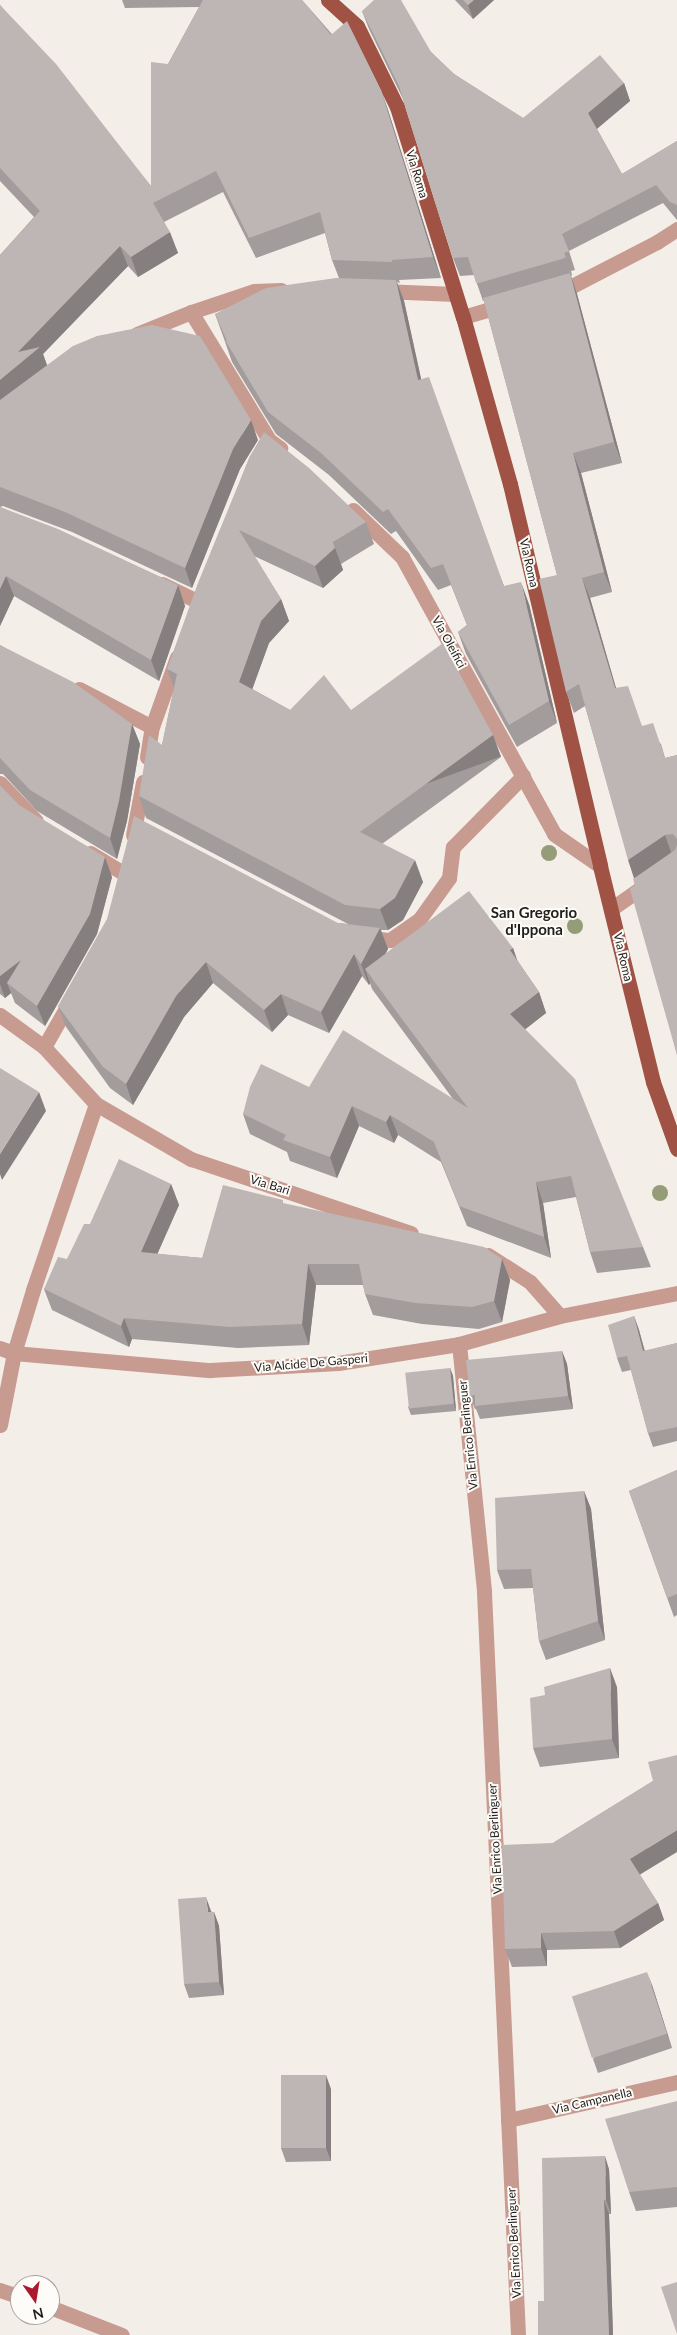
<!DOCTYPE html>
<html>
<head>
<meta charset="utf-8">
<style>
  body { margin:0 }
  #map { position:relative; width:677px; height:2335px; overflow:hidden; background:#f4eee8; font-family:Lato,sans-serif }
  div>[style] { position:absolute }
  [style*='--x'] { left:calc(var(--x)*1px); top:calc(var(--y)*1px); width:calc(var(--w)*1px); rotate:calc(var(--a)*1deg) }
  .street>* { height:15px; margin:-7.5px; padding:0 7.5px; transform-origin:7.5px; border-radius:7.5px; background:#c89b91 }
  .primary>* { height:15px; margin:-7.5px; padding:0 7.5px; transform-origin:7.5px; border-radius:7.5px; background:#a05244 }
  .trees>* { width:16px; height:16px; margin:-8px; border-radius:50%; background:#949d77 }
  .wall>* { inset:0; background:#a39c9c }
  .shaded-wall>* { inset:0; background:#857f7f; transform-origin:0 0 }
  .building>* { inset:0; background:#beb5b5; transform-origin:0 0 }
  span { translate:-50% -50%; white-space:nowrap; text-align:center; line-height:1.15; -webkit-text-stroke:4px #fefcf9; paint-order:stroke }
  .street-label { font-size:12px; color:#211e1c }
  .quarter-label { font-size:15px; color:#211e1c; font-weight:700 }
  .north { position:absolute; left:10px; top:2275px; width:50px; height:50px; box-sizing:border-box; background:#fefcf9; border:1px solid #a6a3a1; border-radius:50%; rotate:167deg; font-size:14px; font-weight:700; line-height:20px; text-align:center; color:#211e1c }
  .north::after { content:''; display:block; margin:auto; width:18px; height:22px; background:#ac182c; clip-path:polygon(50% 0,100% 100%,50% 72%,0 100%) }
</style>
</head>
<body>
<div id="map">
  <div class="street">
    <div style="--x:382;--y:291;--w:73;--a:2.4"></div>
    <div style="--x:556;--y:291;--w:17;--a:-17"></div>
    <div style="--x:572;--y:286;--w:96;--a:-27.4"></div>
    <div style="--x:657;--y:242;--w:24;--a:-33"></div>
    <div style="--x:191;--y:312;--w:150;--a:58.6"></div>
    <div style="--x:269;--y:440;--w:14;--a:36"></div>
    <div style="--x:463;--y:317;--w:43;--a:-16.3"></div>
    <div style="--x:137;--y:334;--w:58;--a:-22.2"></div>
    <div style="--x:191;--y:312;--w:66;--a:-18.4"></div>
    <div style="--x:254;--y:291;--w:27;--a:-2"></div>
    <div style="--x:353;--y:510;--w:68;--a:43.8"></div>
    <div style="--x:402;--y:557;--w:316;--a:61.2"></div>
    <div style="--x:554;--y:834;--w:56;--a:34.8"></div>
    <div style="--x:162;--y:584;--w:39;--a:26"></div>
    <div style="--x:79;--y:689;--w:82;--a:27.5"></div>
    <div style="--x:147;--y:757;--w:30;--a:-81"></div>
    <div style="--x:152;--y:727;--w:74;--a:-70.3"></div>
    <div style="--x:0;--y:783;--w:52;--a:46.5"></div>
    <div style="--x:133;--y:835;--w:54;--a:-79.3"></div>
    <div style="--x:90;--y:853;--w:39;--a:31"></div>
    <div style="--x:611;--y:909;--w:80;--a:-34.9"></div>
    <div style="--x:364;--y:937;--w:26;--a:7"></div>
    <div style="--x:390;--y:940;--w:35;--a:-35"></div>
    <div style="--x:419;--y:920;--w:52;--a:-54.5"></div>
    <div style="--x:449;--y:878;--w:31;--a:-83"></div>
    <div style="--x:453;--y:847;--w:100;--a:-45.4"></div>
    <div style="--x:0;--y:1015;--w:54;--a:36"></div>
    <div style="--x:44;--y:1047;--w:77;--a:47.6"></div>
    <div style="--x:96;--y:1104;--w:110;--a:30.1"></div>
    <div style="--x:191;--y:1159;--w:232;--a:18.6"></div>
    <div style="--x:44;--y:1047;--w:56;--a:-60.3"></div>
    <div style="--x:488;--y:1255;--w:50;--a:32.7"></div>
    <div style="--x:530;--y:1282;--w:45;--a:48.6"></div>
    <div style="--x:459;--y:1344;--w:249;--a:84.2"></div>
    <div style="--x:484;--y:1592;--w:744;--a:87.38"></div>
    <div style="--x:0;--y:1348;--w:15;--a:20"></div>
    <div style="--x:14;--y:1353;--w:197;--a:5"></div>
    <div style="--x:210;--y:1370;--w:128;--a:-3.1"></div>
    <div style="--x:338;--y:1363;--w:122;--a:-8.9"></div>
    <div style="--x:459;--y:1344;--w:105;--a:-15.5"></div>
    <div style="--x:560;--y:1316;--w:119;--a:-11.1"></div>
    <div style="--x:0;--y:1425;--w:73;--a:-79"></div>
    <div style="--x:14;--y:1353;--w:66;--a:-73.2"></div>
    <div style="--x:33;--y:1290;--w:196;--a:-71.3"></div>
    <div style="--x:508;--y:2120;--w:173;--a:-12.7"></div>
    <div style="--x:0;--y:2290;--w:21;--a:19"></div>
    <div style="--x:50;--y:2307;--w:77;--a:21.3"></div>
  </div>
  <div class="primary">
    <div style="--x:328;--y:0;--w:39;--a:42"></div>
    <div style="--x:357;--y:26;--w:90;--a:63.7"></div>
    <div style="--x:397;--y:107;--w:220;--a:72.6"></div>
    <div style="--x:463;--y:317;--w:173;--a:74.3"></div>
    <div style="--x:510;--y:484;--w:392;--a:76.7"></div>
    <div style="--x:600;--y:866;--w:222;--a:76.2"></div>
    <div style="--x:653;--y:1082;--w:71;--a:70.3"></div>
  </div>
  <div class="trees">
    <div style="left:549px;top:853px"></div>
    <div style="left:575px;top:926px"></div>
    <div style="left:660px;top:1193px"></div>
  </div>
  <div class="wall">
    <div style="clip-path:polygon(122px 0,302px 0,381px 90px,388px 110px,441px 278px,399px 280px,400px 283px,397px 282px,404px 301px,421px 379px,504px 586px,529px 604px,557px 723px,517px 747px,466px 654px,458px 632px,467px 625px,451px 585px,438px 590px,396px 531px,391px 534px,329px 475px,276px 434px,232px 362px,223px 336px,215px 314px,339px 278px,332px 260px,325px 233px,256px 258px,223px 192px,164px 222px,178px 253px,138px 277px,128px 266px,43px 354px,47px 365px,258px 440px,240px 469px,192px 588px,72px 532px,3px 506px,0 507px,0 255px,34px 217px,0 181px,0 5px,151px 186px,168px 64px,199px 7px,125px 8px)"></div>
    <div style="clip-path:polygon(455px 0,494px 0,473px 19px)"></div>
    <div style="clip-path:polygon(362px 11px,431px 52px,454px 74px,523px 118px,624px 83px,630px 101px,597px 129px,622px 174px,677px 141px,677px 220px,663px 203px,569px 251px,575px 270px,571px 271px,572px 275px,571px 276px,577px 294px,622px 463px,581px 473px,612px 592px,590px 598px,616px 688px,642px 726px,661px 744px,665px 758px,677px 755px,677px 1055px,635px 885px,634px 878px,585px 706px,574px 713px,566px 692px,557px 575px,484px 301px,483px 301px,474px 275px,460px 276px,453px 258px,403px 99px,369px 29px)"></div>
    <div style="clip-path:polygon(250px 456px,366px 522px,374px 544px,341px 564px,343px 570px,323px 588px,254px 556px,281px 599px,289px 621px,269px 643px,252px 689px,290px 710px,351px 710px,493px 735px,501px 757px,382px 844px,423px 882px,403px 920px,388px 930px,381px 930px,388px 949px,386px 953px,513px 948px,517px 960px,539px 992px,546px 1013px,525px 1029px,643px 1247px,651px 1267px,597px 1273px,590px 1252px,576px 1197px,543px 1203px,551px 1258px,467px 1226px,441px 1162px,398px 1135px,394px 1143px,359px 1126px,337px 1178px,290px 1161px,287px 1152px,250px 1134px,243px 1114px,309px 1087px,453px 1099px,372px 989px,370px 983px,369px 985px,362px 976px,329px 1033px,288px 1015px,272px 1032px,213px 983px,184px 1017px,133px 1105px,110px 1088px,66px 1027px,58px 1006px,338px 923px,348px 924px,146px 818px,139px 796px,162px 745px,174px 688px,167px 669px)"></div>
    <div style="clip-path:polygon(0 507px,178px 585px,185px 606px,159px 681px,14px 596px,0 626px)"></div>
    <div style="clip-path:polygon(0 645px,132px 724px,140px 744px,127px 821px,117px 859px,37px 811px,3px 774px,0 774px)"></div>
    <div style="clip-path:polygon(0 785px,19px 805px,112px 877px,97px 934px,45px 1026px,15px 1003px,11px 993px,5px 998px,0 994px)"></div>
    <div style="clip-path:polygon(171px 1184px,179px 1205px,157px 1254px,202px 1258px,284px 1204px,502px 1259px,510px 1280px,502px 1322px,479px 1329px,422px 1324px,373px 1315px,365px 1294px,363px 1285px,316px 1285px,309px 1345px,238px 1348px,132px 1339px,129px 1347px,52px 1310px,44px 1289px,67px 1259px,90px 1224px)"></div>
    <div style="clip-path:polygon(634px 1316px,639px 1330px,645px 1351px,677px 1343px,677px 1441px,653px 1447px,648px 1433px,631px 1370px,622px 1372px,617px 1358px)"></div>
    <div style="clip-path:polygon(562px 1351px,567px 1364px,573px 1409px,480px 1419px,476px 1409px,475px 1409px,470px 1396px)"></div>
    <div style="clip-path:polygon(450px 1368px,453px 1376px,456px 1411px,411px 1415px,408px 1407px)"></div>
    <div style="clip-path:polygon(677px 1470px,677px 1615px,674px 1617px,629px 1491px)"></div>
    <div style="clip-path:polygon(584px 1491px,591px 1509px,605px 1640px,546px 1660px,539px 1641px,533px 1588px,504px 1589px,497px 1570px)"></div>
    <div style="clip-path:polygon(617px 1687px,619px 1758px,540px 1767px,533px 1748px)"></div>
    <div style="clip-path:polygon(677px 1755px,640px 1875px,658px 1903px,664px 1920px,620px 1948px,547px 1950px,547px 1966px,512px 1967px,505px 1949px,553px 1843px,653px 1781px)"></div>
    <div style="clip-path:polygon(211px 1911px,212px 1912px,214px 1912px,219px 1926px,224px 1995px,189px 1998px,184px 1984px)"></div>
    <div style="clip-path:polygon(652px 1985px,672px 2048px,598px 2073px,593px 2059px)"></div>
    <div style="clip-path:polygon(331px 2089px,331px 2161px,286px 2162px,281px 2148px)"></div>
    <div style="clip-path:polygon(677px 2101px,677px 2207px,636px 2211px,629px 2192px)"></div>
    <div style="clip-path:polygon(609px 2169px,611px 2214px,609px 2214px,613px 2335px,538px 2335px,544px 2301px)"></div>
  </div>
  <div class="shaded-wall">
    <div style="clip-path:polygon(474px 0,494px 0,473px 19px,468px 5px)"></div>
    <div style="clip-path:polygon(624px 83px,630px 101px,594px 131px,588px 113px)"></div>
    <div style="clip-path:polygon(381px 90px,388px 110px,441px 278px,433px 257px)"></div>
    <div style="clip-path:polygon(170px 232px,178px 253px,138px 277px,131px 257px)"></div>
    <div style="clip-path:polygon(120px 246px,128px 266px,43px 354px,48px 368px,0 406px,0 380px,18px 352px)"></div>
    <div style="clip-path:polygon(570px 273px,577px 294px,622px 463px,614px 442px)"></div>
    <div style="clip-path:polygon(396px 280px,404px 301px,426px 401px,418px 380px)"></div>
    <div style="clip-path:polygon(251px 420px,258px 440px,240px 469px,192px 588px,185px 568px,233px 449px)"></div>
    <div style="clip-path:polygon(573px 453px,581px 473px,612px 592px,604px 572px)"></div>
    <div style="clip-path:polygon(333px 542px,343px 570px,323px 588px,315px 566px)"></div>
    <div style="clip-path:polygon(6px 576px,14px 596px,0 626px,0 589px)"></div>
    <div style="clip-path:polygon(582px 578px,590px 598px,622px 709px,615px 688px)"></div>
    <div style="clip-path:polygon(521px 582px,529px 604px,557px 723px,549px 701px)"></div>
    <div style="clip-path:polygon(178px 585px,185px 606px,159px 681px,151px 660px)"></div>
    <div style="clip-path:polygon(281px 599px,289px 621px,269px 643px,247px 704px,239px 682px,261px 621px)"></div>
    <div style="clip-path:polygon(132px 724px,140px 744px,127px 821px,117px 859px,110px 838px)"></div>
    <div style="left:493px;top:735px;width:23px;height:165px;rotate:70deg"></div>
    <div style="clip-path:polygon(665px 835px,672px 855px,635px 881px,628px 860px)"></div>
    <div style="clip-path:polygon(105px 857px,112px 877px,97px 934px,45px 1026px,37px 1006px)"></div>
    <div style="clip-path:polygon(415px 860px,423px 882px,403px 920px,388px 930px,380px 909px)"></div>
    <div style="clip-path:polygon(380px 928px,388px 949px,372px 979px,365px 969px,370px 983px,369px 985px,361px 964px)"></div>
    <div style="clip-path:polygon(513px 948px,520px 969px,510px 950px)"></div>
    <div style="clip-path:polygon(354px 954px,362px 976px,329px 1033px,321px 1012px)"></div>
    <div style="clip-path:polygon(21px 960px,7px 983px,11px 993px,5px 998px,0 984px,0 976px)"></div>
    <div style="clip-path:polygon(206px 962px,213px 983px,184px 1017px,133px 1105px,126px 1084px,176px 996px)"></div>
    <div style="clip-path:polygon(539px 992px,546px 1013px,518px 1035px,510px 1014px)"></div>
    <div style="clip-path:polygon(281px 994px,288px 1015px,272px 1032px,264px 1010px)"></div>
    <div style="clip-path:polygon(39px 1092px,46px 1111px,2px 1180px,0 1174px,0 1154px)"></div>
    <div style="clip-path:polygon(352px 1106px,359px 1126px,337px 1178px,330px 1157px)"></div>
    <div style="clip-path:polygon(390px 1115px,398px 1135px,394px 1143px,386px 1122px)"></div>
    <div style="clip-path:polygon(536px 1182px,543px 1203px,551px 1258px,544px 1237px)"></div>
    <div style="clip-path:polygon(171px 1184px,179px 1205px,149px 1273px,141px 1252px)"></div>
    <div style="clip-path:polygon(502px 1259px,510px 1280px,502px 1322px,494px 1301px)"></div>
    <div style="clip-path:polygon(308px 1264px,316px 1285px,309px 1345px,302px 1324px)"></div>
    <div style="clip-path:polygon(634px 1316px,639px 1330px,648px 1365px,643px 1351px)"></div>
    <div style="clip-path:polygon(124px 1318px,132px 1339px,129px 1347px,121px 1326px)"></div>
    <div style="clip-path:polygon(562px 1351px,567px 1364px,573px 1409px,568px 1396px)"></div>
    <div style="clip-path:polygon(450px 1368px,453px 1376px,456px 1411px,454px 1404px)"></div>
    <div style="clip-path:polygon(584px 1491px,591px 1509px,605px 1640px,598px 1621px)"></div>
    <div style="clip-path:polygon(610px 1668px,617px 1687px,619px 1758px,612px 1739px)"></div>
    <div style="clip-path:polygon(677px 1830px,677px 1852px,636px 1877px,630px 1859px)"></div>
    <div style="clip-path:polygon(206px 1897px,211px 1911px,213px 1926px,208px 1912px)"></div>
    <div style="clip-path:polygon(658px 1903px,664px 1920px,620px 1948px,614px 1931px)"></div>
    <div style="clip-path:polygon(214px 1912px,219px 1926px,224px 1995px,219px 1982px)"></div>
    <div style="clip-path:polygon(541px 1933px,547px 1950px,547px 1966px,541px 1948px)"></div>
    <div style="clip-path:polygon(647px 1972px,652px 1985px,672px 2048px,667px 2034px)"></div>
    <div style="clip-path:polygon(326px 2075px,331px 2089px,331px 2161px,326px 2148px)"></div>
    <div style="clip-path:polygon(605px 2156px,609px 2169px,611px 2214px,606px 2200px)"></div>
    <div style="clip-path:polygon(604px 2200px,609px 2214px,613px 2335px,609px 2335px)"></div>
  </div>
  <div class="building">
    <div style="clip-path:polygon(203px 0,302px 0,331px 35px,347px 21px,381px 90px,433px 257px,392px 260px,392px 262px,332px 260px,320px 212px,249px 238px,216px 171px,153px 203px,170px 232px,131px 257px,120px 246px,18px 352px,40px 347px,0 380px,0 255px,40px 211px,0 168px,0 5px,56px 64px,151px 186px,151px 62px,168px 64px)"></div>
    <div style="clip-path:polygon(374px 0,401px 0,431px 52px,454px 74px,523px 118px,600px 55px,624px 83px,588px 113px,622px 174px,677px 141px,677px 205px,670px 202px,656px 185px,562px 234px,569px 251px,564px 253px,566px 257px,562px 259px,479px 283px,476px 283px,468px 257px,453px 258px,399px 86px,362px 11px)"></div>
    <div style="clip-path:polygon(463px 0,474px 0,468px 5px)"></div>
    <div style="clip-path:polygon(570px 273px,614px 442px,573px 453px,604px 572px,582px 578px,615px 688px,628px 686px,642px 726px,653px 723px,665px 758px,677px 755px,677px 839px,673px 834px,665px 835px,628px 860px,579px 684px,566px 692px,539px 579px,557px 575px,483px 298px)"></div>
    <div style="clip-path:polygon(336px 278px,396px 280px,418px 380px,429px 377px,504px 586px,521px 582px,549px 701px,509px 725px,458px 632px,467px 625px,443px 564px,431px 568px,388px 509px,383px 512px,321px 453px,268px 412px,225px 340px,227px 341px,215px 314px,266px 288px)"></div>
    <div style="clip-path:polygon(152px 325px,200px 336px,251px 420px,233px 449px,185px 568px,65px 512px,0 487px,0 400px,73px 346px,97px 336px)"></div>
    <div style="clip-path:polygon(264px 432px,309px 468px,366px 522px,333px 542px,335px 548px,315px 566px,239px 530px,281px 599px,261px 621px,239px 682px,290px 710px,324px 675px,351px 710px,443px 643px,493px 735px,360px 832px,415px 860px,395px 898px,380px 909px,345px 905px,139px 796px,149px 735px,162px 745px,177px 674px,167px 669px,198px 583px,250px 456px)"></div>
    <div style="clip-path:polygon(0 507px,58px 529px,178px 585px,151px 660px,6px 576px,0 589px)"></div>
    <div style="clip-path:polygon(0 645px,73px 682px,132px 724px,119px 801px,110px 838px,30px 790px,0 758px)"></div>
    <div style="clip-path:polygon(0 785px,19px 805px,105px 857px,90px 914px,37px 1006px,7px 983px,21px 960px,0 976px)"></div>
    <div style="clip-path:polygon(134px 816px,338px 923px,380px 928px,361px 964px,354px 954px,321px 1012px,281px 994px,264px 1010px,206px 962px,176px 996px,126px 1084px,103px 1067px,58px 1006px,107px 919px)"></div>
    <div style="clip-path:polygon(677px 845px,677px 1055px,630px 889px,635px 885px,633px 879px,675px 850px)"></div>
    <div style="clip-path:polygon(469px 891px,513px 948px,510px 950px,539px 992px,510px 1014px,575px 1079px,643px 1247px,590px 1252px,571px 1176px,536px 1182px,544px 1237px,459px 1206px,434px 1142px,390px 1115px,386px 1122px,352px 1106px,330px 1157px,283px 1140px,286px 1135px,243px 1114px,250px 1087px,261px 1064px,309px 1087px,343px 1030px,468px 1108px,365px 969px)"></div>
    <div style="clip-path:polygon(0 1068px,39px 1092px,0 1154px)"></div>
    <div style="clip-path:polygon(119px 1159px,171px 1184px,141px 1252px,202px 1258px,223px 1185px,283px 1200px,283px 1203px,484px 1247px,502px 1259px,494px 1301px,472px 1307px,415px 1303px,365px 1294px,359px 1264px,308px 1264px,302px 1324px,230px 1327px,124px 1318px,121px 1326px,44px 1289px,58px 1257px,67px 1259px,84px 1224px,90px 1224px)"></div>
    <div style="clip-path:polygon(634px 1316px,643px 1351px,677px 1343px,677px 1427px,648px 1433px,627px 1356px,617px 1358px,608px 1325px)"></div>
    <div style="clip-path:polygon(562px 1351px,568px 1396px,475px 1406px,475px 1395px,470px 1396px,466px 1360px)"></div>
    <div style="left:450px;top:1368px;width:36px;height:45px;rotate:84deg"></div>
    <div style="clip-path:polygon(677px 1470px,677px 1594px,667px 1598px,629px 1491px)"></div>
    <div style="clip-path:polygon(584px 1491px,598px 1621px,539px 1641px,531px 1569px,497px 1570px,495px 1498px)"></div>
    <div style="clip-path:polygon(610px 1668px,612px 1739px,533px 1748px,530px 1698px,545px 1695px,544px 1687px)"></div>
    <div style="clip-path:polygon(677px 1755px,677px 1830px,630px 1859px,658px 1903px,614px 1931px,541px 1933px,541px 1948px,505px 1949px,502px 1845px,553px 1843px,653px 1781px,648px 1762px)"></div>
    <div style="clip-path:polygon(206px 1897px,208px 1912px,214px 1912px,219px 1982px,184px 1984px,178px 1899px)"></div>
    <div style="left:647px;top:1972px;width:65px;height:79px;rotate:72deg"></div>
    <div style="left:281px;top:2075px;width:45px;height:73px"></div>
    <div style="clip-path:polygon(677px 2101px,677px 2187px,629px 2192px,605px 2119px)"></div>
    <div style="clip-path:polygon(605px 2156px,606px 2200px,604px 2200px,609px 2335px,538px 2335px,538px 2301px,544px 2301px,542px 2158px)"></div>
    <div style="clip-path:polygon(677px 2282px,677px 2334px,661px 2287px)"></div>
  </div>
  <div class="street-label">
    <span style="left:417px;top:174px;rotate:73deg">Via Roma</span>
    <span style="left:529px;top:563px;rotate:77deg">Via Roma</span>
    <span style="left:449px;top:642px;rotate:61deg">Via Oleifici</span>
    <span style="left:623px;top:957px;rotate:77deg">Via Roma</span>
    <span style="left:270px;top:1185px;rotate:17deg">Via Bari</span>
    <span style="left:311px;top:1363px;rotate:-5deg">Via Alcide De Gasperi</span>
    <span style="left:468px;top:1435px;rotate:-96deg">Via Enrico Berlinguer</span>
    <span style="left:495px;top:1839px;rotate:-93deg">Via Enrico Berlinguer</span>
    <span style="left:592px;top:2101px;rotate:-13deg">Via Campanella</span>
    <span style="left:514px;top:2243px;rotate:-93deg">Via Enrico Berlinguer</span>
  </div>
  <div class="quarter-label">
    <span style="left:534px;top:921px">San Gregorio<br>d'Ippona</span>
  </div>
  <div class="north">N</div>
</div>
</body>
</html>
